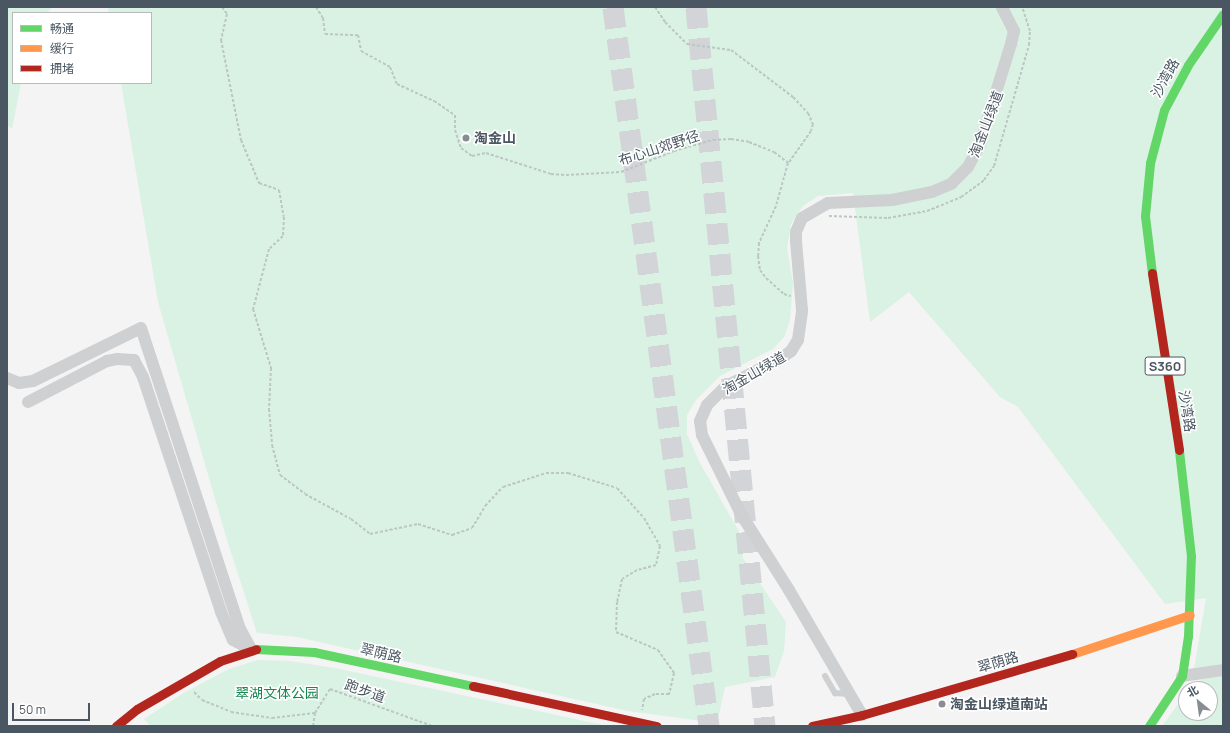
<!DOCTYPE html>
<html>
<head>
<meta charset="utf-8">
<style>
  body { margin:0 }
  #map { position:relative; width:1230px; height:733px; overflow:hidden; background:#f4f4f4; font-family:Manrope,"Noto Sans SC",sans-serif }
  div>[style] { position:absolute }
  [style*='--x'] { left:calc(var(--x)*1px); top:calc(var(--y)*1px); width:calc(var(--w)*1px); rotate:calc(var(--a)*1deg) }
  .green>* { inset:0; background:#d9f2e3 }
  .highway-tunnel>* { height:21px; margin-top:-10.5px; transform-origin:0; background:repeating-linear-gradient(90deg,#d2d4d7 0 21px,transparent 0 31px) }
  .path>* { height:2px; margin-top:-1px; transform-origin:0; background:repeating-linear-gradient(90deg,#bcc7c4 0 3px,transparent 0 5px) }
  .lane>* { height:6px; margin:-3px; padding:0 3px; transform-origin:3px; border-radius:3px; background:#ced0d2 }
  .street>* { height:12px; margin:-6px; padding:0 6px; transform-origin:6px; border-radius:6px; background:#ced0d2 }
  .fast>* { height:9px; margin:-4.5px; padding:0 4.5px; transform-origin:4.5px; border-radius:4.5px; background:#63d668 }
  .slow>* { height:9px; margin:-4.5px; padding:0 4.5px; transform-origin:4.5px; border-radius:4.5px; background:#ff974d }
  .jam>* { height:9px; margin:-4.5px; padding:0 4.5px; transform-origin:4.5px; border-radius:4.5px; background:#b3261e }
  .dots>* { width:11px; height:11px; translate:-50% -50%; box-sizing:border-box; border:2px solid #fff; border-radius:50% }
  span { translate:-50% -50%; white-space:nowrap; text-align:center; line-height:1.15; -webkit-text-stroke:3px #fff; paint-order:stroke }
  .shield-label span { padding:1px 3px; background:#fff; border:1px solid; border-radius:3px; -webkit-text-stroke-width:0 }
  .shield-label { font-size:13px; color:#4a5661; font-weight:700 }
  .street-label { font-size:14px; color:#4a5661 }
  .poi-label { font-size:14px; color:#4a5661; font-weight:700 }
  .left { translate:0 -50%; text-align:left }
  .park-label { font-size:14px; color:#17864f }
  .frame { position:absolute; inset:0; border:8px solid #4a5661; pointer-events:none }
  .legend { position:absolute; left:12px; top:12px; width:140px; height:72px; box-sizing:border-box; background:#fff; border:1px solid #b7bbc0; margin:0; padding:5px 7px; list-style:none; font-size:12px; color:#4a5661 }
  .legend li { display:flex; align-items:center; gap:8px; height:20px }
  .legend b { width:20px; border:1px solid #b7bbc0 }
  .north { position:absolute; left:1178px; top:681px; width:40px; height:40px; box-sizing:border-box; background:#fff; border:1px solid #b7bbc0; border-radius:50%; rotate:331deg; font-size:11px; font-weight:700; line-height:16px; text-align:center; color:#4a5661 }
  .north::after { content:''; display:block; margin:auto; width:14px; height:18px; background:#868d94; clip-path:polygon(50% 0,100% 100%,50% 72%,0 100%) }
  .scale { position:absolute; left:12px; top:703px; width:78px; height:18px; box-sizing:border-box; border:2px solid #4a5661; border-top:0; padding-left:5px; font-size:12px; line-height:14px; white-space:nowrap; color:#4a5661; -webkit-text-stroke:3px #fff; paint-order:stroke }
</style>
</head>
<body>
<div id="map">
  <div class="green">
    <div style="clip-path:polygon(7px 7px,52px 7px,48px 13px,13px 13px,13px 83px,21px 83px,12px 129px,7px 125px)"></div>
    <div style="clip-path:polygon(108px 7px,1223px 7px,1223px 666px,1194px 669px,1206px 598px,1165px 604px,1018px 407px,1000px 397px,909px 292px,870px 322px,853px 193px,818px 196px,803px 206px,791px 224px,787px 248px,793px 284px,790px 320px,784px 337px,773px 349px,720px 376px,696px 400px,687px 415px,687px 434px,700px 463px,741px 535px,743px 558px,786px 622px,784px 651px,775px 677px,725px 687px,717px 723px,628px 711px,297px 637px,257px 633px,227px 540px,158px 302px,121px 83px,151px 83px,151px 13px,109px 13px)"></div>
    <div style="clip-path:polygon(258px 660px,290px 661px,335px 668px,608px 726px,150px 726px,144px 719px,185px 692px,229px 669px)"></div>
    <div style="clip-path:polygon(1223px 676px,1223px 726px,1162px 726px,1186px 693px,1186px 713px,1210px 713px,1210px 689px,1190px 689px,1202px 679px)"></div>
  </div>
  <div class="highway-tunnel">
    <div style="--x:613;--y:7;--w:725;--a:82.39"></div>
    <div style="--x:696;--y:7;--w:722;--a:84.52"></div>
  </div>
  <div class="path">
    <div style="--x:222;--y:7;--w:9;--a:54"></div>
    <div style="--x:227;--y:14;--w:27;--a:103"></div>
    <div style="--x:221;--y:40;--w:102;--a:78.7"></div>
    <div style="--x:241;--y:140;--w:47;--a:67.3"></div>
    <div style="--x:259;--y:183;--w:21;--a:19"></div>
    <div style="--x:279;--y:190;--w:27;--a:80"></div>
    <div style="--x:284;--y:217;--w:19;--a:93"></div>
    <div style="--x:283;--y:236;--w:19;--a:137"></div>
    <div style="--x:269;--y:249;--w:62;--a:104.9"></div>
    <div style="--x:253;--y:309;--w:62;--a:73"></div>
    <div style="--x:271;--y:368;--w:41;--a:92.8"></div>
    <div style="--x:269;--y:409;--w:36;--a:85"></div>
    <div style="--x:272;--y:445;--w:31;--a:75"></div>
    <div style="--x:280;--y:475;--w:31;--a:37"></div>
    <div style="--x:305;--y:494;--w:52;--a:28.5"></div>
    <div style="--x:351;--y:519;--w:24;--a:38"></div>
    <div style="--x:370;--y:534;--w:49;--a:-11.8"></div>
    <div style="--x:418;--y:524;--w:36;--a:18"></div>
    <div style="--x:452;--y:535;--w:21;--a:-19"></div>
    <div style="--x:472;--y:528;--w:26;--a:-59"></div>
    <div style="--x:485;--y:506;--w:26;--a:-47"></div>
    <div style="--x:503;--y:487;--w:45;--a:-18"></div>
    <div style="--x:546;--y:473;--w:22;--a:0"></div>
    <div style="--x:568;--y:473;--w:51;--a:17"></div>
    <div style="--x:617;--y:488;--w:40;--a:48"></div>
    <div style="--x:644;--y:518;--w:32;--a:60"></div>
    <div style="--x:660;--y:546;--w:19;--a:102"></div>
    <div style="--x:656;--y:565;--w:20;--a:165"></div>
    <div style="--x:637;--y:570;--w:17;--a:149"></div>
    <div style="--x:622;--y:579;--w:24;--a:102"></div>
    <div style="--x:617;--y:602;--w:30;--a:92"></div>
    <div style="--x:616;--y:632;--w:46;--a:23.2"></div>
    <div style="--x:658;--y:650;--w:28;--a:55"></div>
    <div style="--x:674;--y:673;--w:22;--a:103"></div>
    <div style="--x:669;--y:694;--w:14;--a:180"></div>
    <div style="--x:655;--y:694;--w:12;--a:156"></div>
    <div style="--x:644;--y:699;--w:11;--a:100"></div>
    <div style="--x:316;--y:7;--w:13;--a:58"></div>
    <div style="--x:323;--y:18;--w:16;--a:83"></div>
    <div style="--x:325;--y:34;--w:33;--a:2"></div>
    <div style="--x:358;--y:35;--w:16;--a:79"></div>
    <div style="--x:361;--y:51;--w:33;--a:29"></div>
    <div style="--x:390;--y:67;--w:18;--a:68"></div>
    <div style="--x:397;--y:84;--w:41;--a:24.7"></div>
    <div style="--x:434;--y:101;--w:25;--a:34"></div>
    <div style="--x:455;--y:115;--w:15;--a:90"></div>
    <div style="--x:455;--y:130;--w:19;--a:72"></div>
    <div style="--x:461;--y:148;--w:14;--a:36"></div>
    <div style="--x:472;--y:156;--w:14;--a:-12"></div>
    <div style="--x:486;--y:153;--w:68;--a:17.9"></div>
    <div style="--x:551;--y:174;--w:15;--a:4"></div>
    <div style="--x:566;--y:175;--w:55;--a:-3.1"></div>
    <div style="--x:621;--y:172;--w:57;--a:-21.6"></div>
    <div style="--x:674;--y:151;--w:41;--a:-15.8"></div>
    <div style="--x:713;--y:140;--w:18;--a:-3"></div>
    <div style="--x:731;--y:139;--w:18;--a:9"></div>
    <div style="--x:749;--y:142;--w:27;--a:22"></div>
    <div style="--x:774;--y:152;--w:18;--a:38"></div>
    <div style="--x:788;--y:163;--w:45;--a:105.6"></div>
    <div style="--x:776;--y:206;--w:41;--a:114.7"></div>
    <div style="--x:759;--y:243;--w:13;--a:94"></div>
    <div style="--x:758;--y:256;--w:14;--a:82"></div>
    <div style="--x:760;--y:270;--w:10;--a:53"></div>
    <div style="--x:766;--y:278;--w:24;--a:42"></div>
    <div style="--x:784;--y:294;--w:7;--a:16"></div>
    <div style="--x:655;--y:7;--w:18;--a:56"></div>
    <div style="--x:665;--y:22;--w:31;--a:45"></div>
    <div style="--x:687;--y:44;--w:44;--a:7.8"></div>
    <div style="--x:731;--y:50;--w:78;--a:37.2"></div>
    <div style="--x:793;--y:97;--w:22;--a:47"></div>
    <div style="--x:808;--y:113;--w:12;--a:66"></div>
    <div style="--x:813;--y:124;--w:7;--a:106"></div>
    <div style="--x:811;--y:131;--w:39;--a:125"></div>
    <div style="--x:829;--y:216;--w:59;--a:1.9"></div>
    <div style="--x:888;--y:218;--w:40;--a:-10"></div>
    <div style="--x:927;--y:211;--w:37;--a:-22"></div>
    <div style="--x:961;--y:197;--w:29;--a:-36"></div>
    <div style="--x:984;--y:180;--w:17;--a:-54"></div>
    <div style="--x:994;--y:166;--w:126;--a:-73.9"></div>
    <div style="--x:1029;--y:45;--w:14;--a:-86"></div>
    <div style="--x:1030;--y:31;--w:25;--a:-108"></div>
    <div style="--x:194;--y:692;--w:11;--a:45"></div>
    <div style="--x:202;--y:700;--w:31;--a:22"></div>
    <div style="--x:231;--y:712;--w:41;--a:8.3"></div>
    <div style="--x:272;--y:718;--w:43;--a:-6.6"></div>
    <div style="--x:313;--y:726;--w:13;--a:-81"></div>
    <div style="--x:315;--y:713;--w:28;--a:-58"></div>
    <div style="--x:330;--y:689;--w:109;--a:19.9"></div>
  </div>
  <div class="lane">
    <div style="--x:825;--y:676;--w:20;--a:60"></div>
    <div style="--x:835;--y:693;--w:13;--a:4"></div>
  </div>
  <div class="street">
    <div style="--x:7;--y:378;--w:13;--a:23"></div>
    <div style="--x:19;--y:383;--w:14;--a:-8"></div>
    <div style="--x:33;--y:381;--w:120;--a:-26.1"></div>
    <div style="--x:141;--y:328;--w:317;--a:71.8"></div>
    <div style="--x:240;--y:629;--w:23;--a:61"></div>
    <div style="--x:28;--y:402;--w:89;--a:-27.4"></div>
    <div style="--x:107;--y:361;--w:10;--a:-11"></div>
    <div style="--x:117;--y:359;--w:17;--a:3"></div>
    <div style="--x:134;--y:360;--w:19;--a:62"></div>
    <div style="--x:143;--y:377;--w:248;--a:71.6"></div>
    <div style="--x:221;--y:612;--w:30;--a:67"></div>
    <div style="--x:233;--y:640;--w:20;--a:27"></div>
    <div style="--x:1182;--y:676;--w:41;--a:-8.3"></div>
    <div style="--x:862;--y:715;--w:145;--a:-120.3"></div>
    <div style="--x:789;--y:590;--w:90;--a:-122.3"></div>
    <div style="--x:741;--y:514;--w:88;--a:-116.3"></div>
    <div style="--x:702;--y:435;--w:14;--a:-98"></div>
    <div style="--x:700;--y:421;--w:17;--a:-66"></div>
    <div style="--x:707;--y:405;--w:27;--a:-45"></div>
    <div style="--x:726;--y:386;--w:60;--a:-26.6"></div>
    <div style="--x:780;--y:359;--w:14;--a:-36"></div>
    <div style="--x:791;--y:351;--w:13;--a:-58"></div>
    <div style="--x:798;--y:340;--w:30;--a:-82"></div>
    <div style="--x:802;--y:310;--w:69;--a:-95"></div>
    <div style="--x:796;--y:241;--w:9;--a:-90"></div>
    <div style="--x:796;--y:232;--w:15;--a:-67"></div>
    <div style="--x:802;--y:218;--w:30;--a:-30"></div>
    <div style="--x:828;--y:203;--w:64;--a:-2.7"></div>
    <div style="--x:892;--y:200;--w:41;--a:-11.3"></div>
    <div style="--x:932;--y:192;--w:21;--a:-23"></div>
    <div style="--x:951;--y:184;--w:24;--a:-45"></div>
    <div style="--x:968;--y:167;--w:26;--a:-62"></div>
    <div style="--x:980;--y:144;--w:105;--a:-72.8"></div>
    <div style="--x:1011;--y:44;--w:13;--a:-77"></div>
    <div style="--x:1014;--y:31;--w:27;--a:-117"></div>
  </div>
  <div class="fast">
    <div style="--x:1152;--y:273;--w:57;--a:-97"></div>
    <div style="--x:1145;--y:216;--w:53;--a:-84.6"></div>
    <div style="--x:1150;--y:163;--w:55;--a:-75.2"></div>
    <div style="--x:1164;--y:110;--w:51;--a:-61.9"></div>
    <div style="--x:1188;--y:65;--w:62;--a:-55.5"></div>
    <div style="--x:256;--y:649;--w:58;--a:3"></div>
    <div style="--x:314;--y:652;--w:163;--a:12.1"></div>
    <div style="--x:1149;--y:726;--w:60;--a:-56.6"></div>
    <div style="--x:1182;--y:676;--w:40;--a:-81.5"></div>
    <div style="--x:1188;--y:636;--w:80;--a:-87.9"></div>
    <div style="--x:1191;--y:556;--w:107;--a:-96.5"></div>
  </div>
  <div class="slow">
    <div style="--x:1072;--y:654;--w:124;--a:-18.3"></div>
  </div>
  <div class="jam">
    <div style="--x:1152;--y:273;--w:179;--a:81.3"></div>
    <div style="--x:473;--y:686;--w:188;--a:12.3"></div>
    <div style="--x:116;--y:726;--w:27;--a:-39"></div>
    <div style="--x:137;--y:709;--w:96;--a:-30"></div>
    <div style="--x:220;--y:661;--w:38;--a:-18"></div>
    <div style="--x:812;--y:726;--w:51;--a:-12.4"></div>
    <div style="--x:862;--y:715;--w:219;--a:-16.2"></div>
  </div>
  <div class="dots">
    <div style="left:466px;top:138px;background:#868d94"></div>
    <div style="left:942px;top:704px;background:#868d94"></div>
  </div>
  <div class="shield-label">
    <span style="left:1165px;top:366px">S360</span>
  </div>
  <div class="street-label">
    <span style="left:1165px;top:78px;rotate:-61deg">沙湾路</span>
    <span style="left:986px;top:124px;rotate:-69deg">淘金山绿道</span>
    <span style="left:659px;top:148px;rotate:-18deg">布心山郊野径</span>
    <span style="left:754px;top:373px;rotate:-30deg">淘金山绿道</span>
    <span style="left:1187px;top:411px;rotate:81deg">沙湾路</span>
    <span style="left:381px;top:653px;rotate:13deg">翠荫路</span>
    <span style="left:998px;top:662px;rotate:-16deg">翠荫路</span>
    <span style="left:365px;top:691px;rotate:20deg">跑步道</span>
  </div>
  <div class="poi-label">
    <span class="left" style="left:474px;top:138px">淘金山</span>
    <span class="left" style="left:950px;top:704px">淘金山绿道南站</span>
  </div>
  <div class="park-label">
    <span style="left:277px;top:693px">翠湖文体公园</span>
  </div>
  <div class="frame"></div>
  <ul class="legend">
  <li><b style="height:5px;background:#63d668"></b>畅通</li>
  <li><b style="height:5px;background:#ff974d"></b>缓行</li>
  <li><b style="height:5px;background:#b3261e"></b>拥堵</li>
  </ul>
  <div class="north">北</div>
  <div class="scale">50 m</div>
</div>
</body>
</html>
